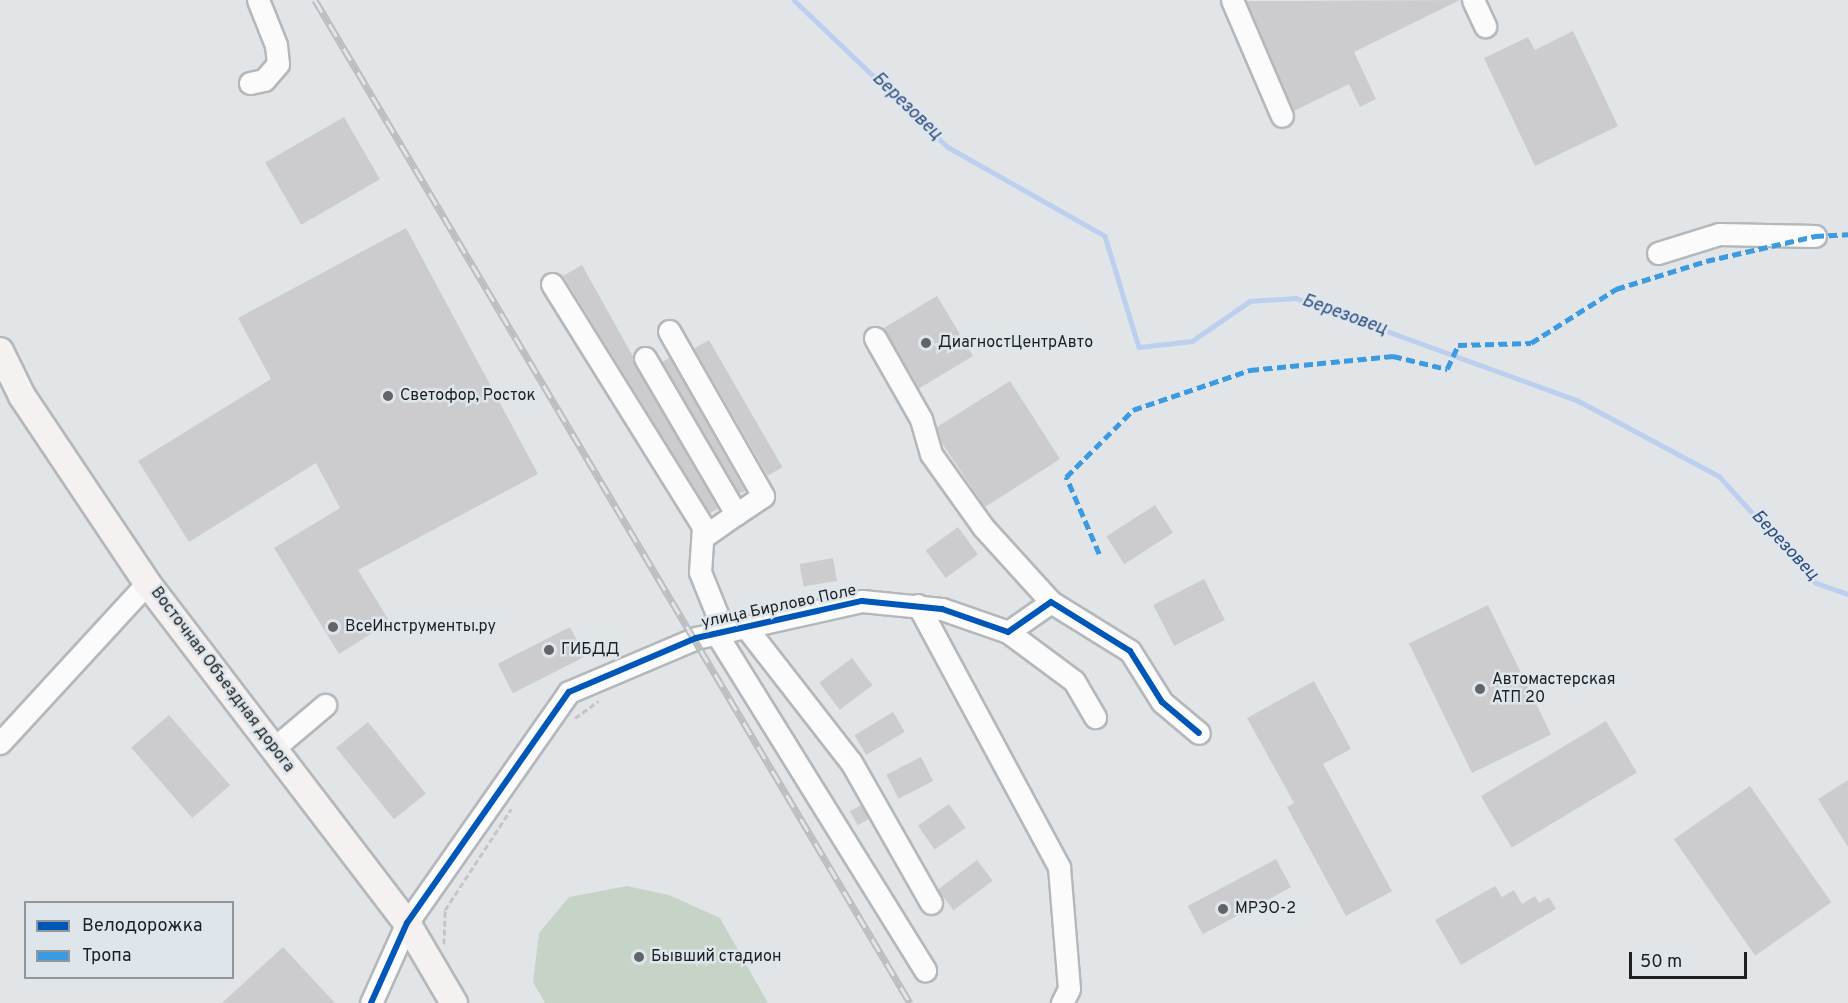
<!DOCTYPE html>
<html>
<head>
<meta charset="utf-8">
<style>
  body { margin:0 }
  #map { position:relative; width:1848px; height:1003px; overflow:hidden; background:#e2e5e8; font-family:Overpass,sans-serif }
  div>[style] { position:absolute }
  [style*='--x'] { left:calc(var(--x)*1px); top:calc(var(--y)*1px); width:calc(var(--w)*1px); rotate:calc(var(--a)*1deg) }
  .green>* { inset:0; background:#c6d4c7 }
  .stream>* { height:4.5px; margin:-2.25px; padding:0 2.25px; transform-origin:2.25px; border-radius:2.25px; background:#bccfee }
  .building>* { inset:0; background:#cccccf; transform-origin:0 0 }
  .path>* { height:3px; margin-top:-1.5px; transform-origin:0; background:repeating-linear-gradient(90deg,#c4c5c6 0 6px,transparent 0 9px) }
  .roads { filter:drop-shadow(2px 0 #b5b8ba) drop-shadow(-2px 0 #b5b8ba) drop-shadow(0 2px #b5b8ba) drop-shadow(0 -2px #b5b8ba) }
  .minor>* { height:21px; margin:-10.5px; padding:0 10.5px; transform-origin:10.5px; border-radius:10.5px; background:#fbfbfc }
  .major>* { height:26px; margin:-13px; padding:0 13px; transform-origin:13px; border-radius:13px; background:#f4f1f0 }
  .rail>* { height:7px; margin-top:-3.5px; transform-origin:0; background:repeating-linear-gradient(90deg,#dee6ec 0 14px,#bcbdbe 0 28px); box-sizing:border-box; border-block:2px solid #bcbdbe }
  .quiet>* { height:4.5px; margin-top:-2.25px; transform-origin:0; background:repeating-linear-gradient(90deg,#3c9be0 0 9px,transparent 0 13.5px) }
  .cycleway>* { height:6px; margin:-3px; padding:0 3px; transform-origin:3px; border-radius:3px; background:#0057b8 }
  .dots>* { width:16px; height:16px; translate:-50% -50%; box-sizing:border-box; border:3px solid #dee6ec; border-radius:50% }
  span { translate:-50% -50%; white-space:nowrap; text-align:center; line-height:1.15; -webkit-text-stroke:5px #dee6ec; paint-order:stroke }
  .poi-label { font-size:16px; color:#1d2022 }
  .left { translate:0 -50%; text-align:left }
  .street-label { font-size:16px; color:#1d2022 }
  .water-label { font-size:18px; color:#2d4d83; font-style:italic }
  .legend { position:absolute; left:24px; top:901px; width:210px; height:78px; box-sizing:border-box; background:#dee6ec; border:2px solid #91979b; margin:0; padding:8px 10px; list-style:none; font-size:18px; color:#1d2022 }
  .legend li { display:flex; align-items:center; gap:12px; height:30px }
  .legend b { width:30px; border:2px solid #91979b }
  .scale { position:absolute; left:1629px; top:952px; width:118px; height:27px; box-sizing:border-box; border:3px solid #1d2022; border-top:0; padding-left:8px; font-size:18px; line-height:21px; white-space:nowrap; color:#1d2022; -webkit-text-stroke:4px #dee6ec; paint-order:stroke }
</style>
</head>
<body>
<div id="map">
  <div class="green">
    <div style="clip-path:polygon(627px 886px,669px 895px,720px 918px,768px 1003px,545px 1003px,533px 982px,539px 933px,569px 897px)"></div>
  </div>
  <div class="stream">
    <div style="--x:794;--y:0;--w:213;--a:43.7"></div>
    <div style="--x:948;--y:147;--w:180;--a:29.5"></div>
    <div style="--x:1105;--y:236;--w:116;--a:73"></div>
    <div style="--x:1139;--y:347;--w:53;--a:-6.5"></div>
    <div style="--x:1192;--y:341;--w:70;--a:-34.6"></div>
    <div style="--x:1250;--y:301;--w:46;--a:-3.7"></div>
    <div style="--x:1296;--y:298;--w:299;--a:20"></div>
    <div style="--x:1577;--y:400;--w:161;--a:28.2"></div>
    <div style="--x:1719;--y:476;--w:144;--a:47.8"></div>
    <div style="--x:1816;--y:583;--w:34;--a:19"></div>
  </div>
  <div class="building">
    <div style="clip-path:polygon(1460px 0,1354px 52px,1376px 99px,1360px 107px,1349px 84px,1294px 111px,1246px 1px)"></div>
    <div style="clip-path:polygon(1573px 31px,1618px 126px,1535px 166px,1484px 58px,1528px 37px,1535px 50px)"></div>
    <div style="left:344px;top:117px;width:72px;height:91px;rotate:60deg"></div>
    <div style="clip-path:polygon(406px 228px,538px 474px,358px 570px,390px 622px,339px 654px,274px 548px,340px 508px,316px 463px,189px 542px,138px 461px,271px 379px,238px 318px)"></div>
    <div style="clip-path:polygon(582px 265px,718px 509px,710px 513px,563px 276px)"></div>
    <div style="left:937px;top:296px;width:70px;height:63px;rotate:59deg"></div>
    <div style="left:709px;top:340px;width:147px;height:17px;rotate:60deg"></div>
    <div style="clip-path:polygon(670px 358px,745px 491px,739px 494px,662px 362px)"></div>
    <div style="clip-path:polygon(1010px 381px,1060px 459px,985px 507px,941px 442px,937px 427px)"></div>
    <div style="left:1155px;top:505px;width:33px;height:58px;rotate:57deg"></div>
    <div style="left:958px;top:527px;width:34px;height:40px;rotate:54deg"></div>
    <div style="left:833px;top:558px;width:23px;height:34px;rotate:80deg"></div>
    <div style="left:1204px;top:579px;width:46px;height:57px;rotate:63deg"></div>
    <div style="left:1488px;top:605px;width:144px;height:88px;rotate:64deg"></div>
    <div style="left:570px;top:627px;width:33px;height:81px;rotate:63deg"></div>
    <div style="left:852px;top:658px;width:34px;height:41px;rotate:53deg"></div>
    <div style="clip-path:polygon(1314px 681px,1351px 749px,1323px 764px,1392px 891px,1346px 916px,1287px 807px,1294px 803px,1247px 718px)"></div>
    <div style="left:893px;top:712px;width:23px;height:45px;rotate:59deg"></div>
    <div style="left:169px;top:715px;width:93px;height:50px;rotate:49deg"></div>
    <div style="left:1606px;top:721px;width:60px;height:146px;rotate:59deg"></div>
    <div style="left:368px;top:722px;width:92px;height:41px;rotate:51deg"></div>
    <div style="left:921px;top:757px;width:27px;height:39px;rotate:63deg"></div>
    <div style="clip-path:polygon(1848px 780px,1848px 847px,1818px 799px)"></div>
    <div style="left:1750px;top:786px;width:142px;height:93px;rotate:55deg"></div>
    <div style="left:949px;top:804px;width:29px;height:38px;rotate:55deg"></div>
    <div style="left:861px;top:805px;width:16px;height:13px;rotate:60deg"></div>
    <div style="left:1276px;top:859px;width:32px;height:100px;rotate:62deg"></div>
    <div style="left:977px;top:860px;width:26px;height:49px;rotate:53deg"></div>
    <div style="clip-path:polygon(1495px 886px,1502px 897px,1514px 890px,1522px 904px,1535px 896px,1539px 903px,1549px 897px,1556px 909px,1461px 965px,1435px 920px)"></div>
    <div style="clip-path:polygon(283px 947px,335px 1003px,222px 1003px)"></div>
  </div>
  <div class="path">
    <div style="--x:575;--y:718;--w:29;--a:-36"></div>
    <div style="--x:444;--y:944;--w:34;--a:-88"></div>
    <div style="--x:445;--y:910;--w:121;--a:-56.8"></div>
  </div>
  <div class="roads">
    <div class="minor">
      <div style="--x:1232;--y:0;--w:126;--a:66.7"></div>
      <div style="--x:1473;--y:0;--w:29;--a:65"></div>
      <div style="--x:250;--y:83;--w:14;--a:-12"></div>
      <div style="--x:264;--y:80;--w:21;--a:-49"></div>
      <div style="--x:278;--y:64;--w:19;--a:-96"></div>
      <div style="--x:276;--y:45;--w:48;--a:-111.8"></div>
      <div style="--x:1658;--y:253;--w:64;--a:-17.3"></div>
      <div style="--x:1719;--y:234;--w:96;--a:1.2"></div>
      <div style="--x:552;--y:284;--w:286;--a:58.1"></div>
      <div style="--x:703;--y:527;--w:45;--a:93.8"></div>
      <div style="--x:700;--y:572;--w:45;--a:68"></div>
      <div style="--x:717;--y:614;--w:19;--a:93"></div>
      <div style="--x:716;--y:633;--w:397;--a:58.2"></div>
      <div style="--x:669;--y:331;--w:190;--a:60.3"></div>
      <div style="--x:763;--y:496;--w:32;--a:146"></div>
      <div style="--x:875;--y:338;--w:93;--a:60.4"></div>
      <div style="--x:921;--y:419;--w:36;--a:74"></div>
      <div style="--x:931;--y:454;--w:90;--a:54.5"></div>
      <div style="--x:983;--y:527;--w:101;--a:47.8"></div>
      <div style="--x:645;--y:358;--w:181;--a:59.7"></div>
      <div style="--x:736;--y:514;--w:39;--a:145"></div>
      <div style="--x:918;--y:605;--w:298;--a:61.7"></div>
      <div style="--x:1059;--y:867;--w:122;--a:85.3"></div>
      <div style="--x:1069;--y:989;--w:16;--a:117"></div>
      <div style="--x:745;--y:626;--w:172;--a:52.1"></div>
      <div style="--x:851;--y:762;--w:162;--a:60.4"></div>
      <div style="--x:1008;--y:632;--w:82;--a:36.6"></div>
      <div style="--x:1074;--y:681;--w:42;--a:59.7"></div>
      <div style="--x:0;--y:743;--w:217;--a:-47.4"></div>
      <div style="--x:274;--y:748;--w:67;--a:-40.1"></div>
      <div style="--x:371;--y:1003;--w:88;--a:-65.8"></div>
      <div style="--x:407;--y:923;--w:282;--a:-55"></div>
      <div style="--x:569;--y:692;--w:138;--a:-23"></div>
      <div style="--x:696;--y:638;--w:170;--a:-12.6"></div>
      <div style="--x:862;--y:601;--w:80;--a:5.7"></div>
      <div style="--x:942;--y:609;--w:70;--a:19.2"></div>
      <div style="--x:1008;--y:632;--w:52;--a:-34.9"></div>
      <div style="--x:1051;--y:602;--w:93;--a:31.8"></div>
      <div style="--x:1130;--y:651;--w:60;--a:57.9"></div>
      <div style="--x:1162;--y:702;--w:48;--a:40"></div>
    </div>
    <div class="major">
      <div style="--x:0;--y:351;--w:50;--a:63.9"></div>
      <div style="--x:22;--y:396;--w:225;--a:56.2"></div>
      <div style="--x:147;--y:583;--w:428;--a:52.6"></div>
      <div style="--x:407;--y:923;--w:93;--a:59.6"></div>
    </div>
  </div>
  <div class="rail">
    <div style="--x:315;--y:0;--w:1166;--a:59.32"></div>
  </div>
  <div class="quiet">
    <div style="--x:1099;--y:554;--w:84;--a:-113.2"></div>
    <div style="--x:1066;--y:477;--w:95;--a:-45"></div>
    <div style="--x:1133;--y:410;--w:124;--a:-18.9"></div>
    <div style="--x:1250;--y:370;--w:144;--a:-5.6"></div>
    <div style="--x:1393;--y:356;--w:56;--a:13.5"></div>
    <div style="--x:1447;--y:369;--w:26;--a:-65"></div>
    <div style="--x:1458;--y:345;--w:73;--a:-1.6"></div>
    <div style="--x:1531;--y:343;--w:101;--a:-32.4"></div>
    <div style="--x:1616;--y:289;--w:94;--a:-17.3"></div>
    <div style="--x:1706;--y:261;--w:112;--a:-12.9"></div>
    <div style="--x:1815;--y:236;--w:33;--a:-3"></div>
  </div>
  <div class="cycleway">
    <div style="--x:371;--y:1003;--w:88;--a:-65.8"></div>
    <div style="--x:407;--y:923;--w:282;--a:-55"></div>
    <div style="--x:569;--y:692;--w:138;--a:-23"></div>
    <div style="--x:696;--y:638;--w:170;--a:-12.6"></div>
    <div style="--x:862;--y:601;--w:80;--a:5.7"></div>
    <div style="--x:942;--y:609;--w:70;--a:19.2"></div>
    <div style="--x:1008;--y:632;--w:52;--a:-34.9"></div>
    <div style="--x:1051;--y:602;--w:93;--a:31.8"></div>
    <div style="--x:1130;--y:651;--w:60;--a:57.9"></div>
    <div style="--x:1162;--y:702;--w:48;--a:40"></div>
  </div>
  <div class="dots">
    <div style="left:926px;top:343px;background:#626567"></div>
    <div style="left:388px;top:396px;background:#626567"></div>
    <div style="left:333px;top:627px;background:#626567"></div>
    <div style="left:549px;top:650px;background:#626567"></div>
    <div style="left:1480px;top:689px;background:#626567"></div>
    <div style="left:1223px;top:909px;background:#626567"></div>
    <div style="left:639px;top:957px;background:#626567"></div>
  </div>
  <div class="poi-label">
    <span class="left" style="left:938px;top:343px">ДиагностЦентрАвто</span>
    <span class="left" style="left:400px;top:396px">Светофор, Росток</span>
    <span class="left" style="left:345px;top:627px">ВсеИнструменты.ру</span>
    <span class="left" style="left:561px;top:650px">ГИБДД</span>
    <span class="left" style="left:1492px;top:689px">Автомастерская<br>АТП 20</span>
    <span class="left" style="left:1235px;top:909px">МРЭО-2</span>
    <span class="left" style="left:651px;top:957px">Бывший стадион</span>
  </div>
  <div class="street-label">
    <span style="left:779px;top:607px;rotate:-12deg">улица Бирлово Поле</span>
    <span style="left:222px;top:680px;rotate:53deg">Восточная Объездная дорога</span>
  </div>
  <div class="water-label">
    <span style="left:906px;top:107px;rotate:44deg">Березовец</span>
    <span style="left:1344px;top:316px;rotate:20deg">Березовец</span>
    <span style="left:1784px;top:546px;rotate:47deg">Березовец</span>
  </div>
  <ul class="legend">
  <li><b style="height:8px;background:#0057b8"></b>Велодорожка</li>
  <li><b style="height:8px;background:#3c9be0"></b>Тропа</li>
  </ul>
  <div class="scale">50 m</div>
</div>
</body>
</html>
